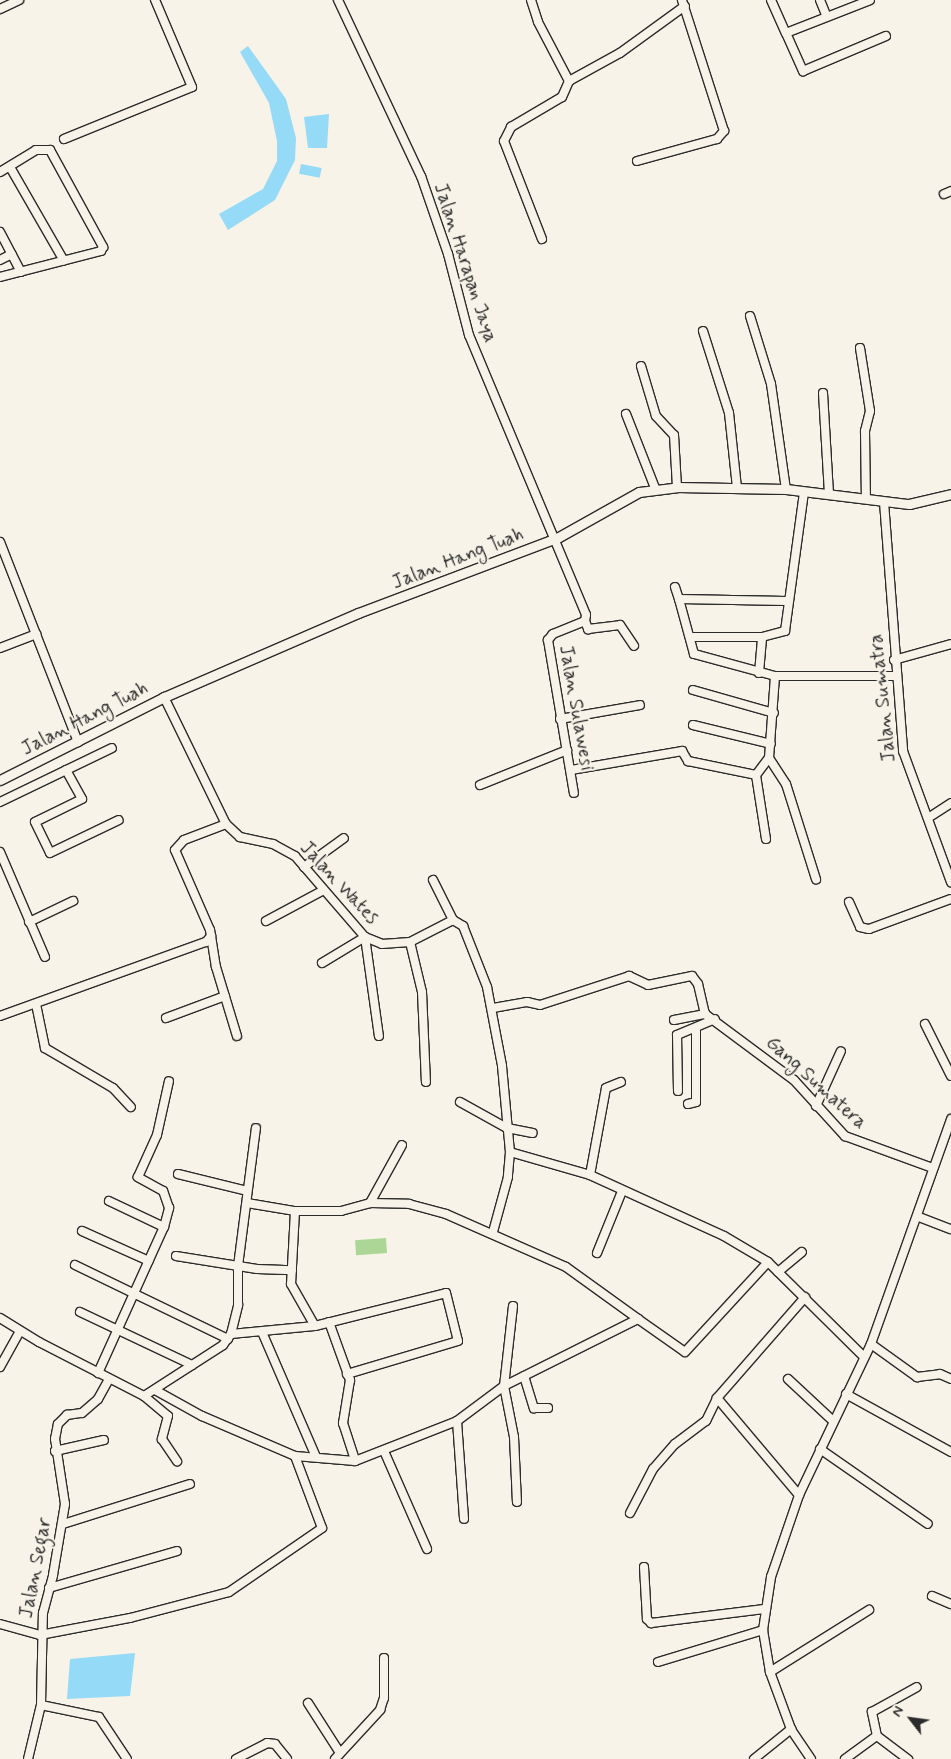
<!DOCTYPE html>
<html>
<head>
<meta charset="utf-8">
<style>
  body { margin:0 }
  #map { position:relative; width:951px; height:1759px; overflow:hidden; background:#f7f3e8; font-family:Mynerve,sans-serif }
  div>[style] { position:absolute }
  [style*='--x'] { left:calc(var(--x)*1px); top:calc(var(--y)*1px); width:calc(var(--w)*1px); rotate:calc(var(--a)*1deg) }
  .green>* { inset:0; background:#abd695; transform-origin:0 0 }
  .water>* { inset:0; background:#95daf7; transform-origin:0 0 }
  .roads { filter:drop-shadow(1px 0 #2b2b2b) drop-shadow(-1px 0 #2b2b2b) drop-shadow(0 1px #2b2b2b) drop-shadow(0 -1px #2b2b2b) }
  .minor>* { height:8px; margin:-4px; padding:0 4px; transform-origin:4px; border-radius:4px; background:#f7f3e8 }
  .major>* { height:9px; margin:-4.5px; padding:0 4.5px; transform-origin:4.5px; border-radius:4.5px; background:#f7f3e8 }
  span { translate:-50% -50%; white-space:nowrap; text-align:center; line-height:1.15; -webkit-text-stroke:4px #f7f3e8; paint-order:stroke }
  .street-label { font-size:19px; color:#2b2b2b }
  .north { position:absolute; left:886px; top:1694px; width:50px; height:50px; -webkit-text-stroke:4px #f7f3e8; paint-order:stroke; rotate:300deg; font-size:14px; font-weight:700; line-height:20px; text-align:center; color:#2b2b2b }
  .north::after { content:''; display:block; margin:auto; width:18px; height:22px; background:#2b2b2b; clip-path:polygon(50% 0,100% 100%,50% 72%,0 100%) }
</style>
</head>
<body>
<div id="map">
  <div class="green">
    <div style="left:386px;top:1238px;width:15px;height:31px;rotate:86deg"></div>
  </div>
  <div class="water">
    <div style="clip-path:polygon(248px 46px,286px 99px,296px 138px,295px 160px,275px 200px,228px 230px,219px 214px,263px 189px,277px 161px,277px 141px,269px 103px,240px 52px)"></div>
    <div style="clip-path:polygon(329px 114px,327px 148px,308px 148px,304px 117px)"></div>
    <div style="left:301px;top:164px;width:21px;height:10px;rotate:11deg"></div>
    <div style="clip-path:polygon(135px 1653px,130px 1696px,67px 1699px,70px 1659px)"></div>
  </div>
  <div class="roads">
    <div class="minor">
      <div style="--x:338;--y:0;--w:195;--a:64.8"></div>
      <div style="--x:421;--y:176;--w:83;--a:70.9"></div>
      <div style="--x:448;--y:254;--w:84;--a:75.5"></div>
      <div style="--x:469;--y:335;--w:303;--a:67.3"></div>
      <div style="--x:586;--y:615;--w:6;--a:99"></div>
      <div style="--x:585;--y:621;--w:35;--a:158"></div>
      <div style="--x:553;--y:634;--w:8;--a:130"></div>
      <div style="--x:548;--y:640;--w:155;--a:80.4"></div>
      <div style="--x:531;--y:0;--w:23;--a:72"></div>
      <div style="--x:538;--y:22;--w:67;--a:62.3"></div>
      <div style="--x:771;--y:0;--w:36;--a:66"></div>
      <div style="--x:786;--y:33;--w:90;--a:-21.4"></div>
      <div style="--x:820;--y:0;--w:16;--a:68"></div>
      <div style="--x:0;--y:9;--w:21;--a:-25"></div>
      <div style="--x:786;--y:33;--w:42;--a:65.9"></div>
      <div style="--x:803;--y:71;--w:90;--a:-22.9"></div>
      <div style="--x:569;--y:81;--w:58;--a:-28.8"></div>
      <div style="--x:620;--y:53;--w:80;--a:-35.9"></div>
      <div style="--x:64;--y:139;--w:138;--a:-22.1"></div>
      <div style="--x:192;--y:87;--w:95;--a:-113"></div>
      <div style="--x:637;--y:161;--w:83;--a:-15.4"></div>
      <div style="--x:717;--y:139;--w:11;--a:-49"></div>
      <div style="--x:724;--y:131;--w:138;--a:-107.8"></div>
      <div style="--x:10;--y:167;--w:108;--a:60.1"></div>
      <div style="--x:0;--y:172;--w:42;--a:-31.4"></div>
      <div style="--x:36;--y:150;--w:14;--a:0"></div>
      <div style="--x:50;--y:150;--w:111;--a:61.3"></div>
      <div style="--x:103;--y:247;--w:4;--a:117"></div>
      <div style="--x:101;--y:251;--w:104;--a:165.6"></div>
      <div style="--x:944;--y:194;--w:8;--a:-23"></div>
      <div style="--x:0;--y:232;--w:45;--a:62.3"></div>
      <div style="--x:542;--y:239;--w:105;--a:-111.2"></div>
      <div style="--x:504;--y:141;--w:16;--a:-63"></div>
      <div style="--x:511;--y:127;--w:59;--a:-30.5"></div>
      <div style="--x:562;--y:97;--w:17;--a:-66"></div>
      <div style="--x:0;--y:260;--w:13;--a:-27"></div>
      <div style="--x:750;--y:316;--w:71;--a:72.8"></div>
      <div style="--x:771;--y:384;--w:106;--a:81.9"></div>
      <div style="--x:703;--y:331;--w:86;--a:72.4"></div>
      <div style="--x:729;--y:413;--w:75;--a:83.9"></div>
      <div style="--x:860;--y:348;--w:64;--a:81"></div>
      <div style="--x:870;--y:411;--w:21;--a:104"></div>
      <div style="--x:865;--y:431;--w:68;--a:89.2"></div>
      <div style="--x:641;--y:366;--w:52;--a:73.3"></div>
      <div style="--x:656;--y:416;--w:26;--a:47"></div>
      <div style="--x:674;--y:435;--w:52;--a:86.7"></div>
      <div style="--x:823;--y:393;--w:102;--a:86.6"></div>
      <div style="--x:626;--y:414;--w:79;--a:68.6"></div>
      <div style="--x:884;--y:502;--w:250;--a:85.6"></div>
      <div style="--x:903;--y:751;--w:140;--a:69.9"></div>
      <div style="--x:0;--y:542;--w:215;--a:68.7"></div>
      <div style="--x:675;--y:587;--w:13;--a:72"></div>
      <div style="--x:585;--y:621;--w:9;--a:69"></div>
      <div style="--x:588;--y:629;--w:32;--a:-7"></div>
      <div style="--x:620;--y:625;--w:25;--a:56"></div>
      <div style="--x:691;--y:637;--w:71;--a:0"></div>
      <div style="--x:762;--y:637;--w:24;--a:-15"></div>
      <div style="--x:785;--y:631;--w:140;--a:-82.2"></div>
      <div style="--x:0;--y:648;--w:39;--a:-21"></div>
      <div style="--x:894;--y:660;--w:59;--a:-15.7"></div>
      <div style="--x:759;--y:673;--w:36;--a:-85"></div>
      <div style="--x:775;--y:676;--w:84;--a:-164.8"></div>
      <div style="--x:694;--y:654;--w:57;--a:-105.3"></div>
      <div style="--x:679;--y:599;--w:107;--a:1.1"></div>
      <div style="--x:693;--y:690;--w:84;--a:15.9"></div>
      <div style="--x:164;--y:697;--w:141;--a:64"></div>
      <div style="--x:226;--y:824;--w:19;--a:43"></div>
      <div style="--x:240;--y:837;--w:34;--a:12"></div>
      <div style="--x:273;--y:844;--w:25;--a:29"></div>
      <div style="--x:295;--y:856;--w:107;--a:49.2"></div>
      <div style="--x:365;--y:937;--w:18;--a:22"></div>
      <div style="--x:382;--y:944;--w:28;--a:-4"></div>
      <div style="--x:410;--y:942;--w:48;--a:-27.1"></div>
      <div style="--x:453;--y:920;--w:12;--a:31"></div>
      <div style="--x:463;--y:926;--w:66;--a:68.5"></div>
      <div style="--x:487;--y:987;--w:80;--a:79.2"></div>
      <div style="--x:502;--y:1066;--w:86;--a:84.7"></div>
      <div style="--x:510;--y:1152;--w:25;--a:95"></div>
      <div style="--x:508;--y:1177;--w:57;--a:105.3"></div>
      <div style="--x:560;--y:719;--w:81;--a:-9.9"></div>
      <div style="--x:693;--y:725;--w:80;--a:13.7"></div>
      <div style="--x:769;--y:758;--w:31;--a:57"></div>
      <div style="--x:786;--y:784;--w:100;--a:72.5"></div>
      <div style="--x:66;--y:770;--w:33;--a:61"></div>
      <div style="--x:82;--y:799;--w:52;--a:153.9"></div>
      <div style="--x:35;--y:822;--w:34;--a:64"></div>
      <div style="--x:50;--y:853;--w:76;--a:-25.6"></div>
      <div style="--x:571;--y:770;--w:113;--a:-9.7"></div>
      <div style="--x:682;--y:751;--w:12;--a:59"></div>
      <div style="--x:688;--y:761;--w:69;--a:11.6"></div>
      <div style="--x:480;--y:785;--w:94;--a:-21.9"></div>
      <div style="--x:0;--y:802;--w:124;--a:-25.7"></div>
      <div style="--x:928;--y:818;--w:27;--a:-33"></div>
      <div style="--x:766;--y:839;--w:65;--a:-98.9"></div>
      <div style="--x:756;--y:775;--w:21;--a:-53"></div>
      <div style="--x:769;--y:758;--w:82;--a:-85.8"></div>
      <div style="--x:775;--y:676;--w:120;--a:0"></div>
      <div style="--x:0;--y:852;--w:114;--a:66.8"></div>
      <div style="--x:304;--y:867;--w:49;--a:-35.9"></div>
      <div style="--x:433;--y:880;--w:45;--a:63.4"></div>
      <div style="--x:849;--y:902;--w:27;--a:66"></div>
      <div style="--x:860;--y:927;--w:9;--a:13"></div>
      <div style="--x:869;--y:929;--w:87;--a:-20.1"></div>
      <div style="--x:266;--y:921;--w:64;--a:-28.2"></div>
      <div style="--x:29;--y:922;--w:49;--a:-25.5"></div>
      <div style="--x:211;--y:936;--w:31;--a:81"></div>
      <div style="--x:216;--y:967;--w:72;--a:73.1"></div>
      <div style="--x:365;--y:937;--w:100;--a:82"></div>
      <div style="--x:410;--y:942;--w:51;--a:76.5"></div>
      <div style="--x:422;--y:992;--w:90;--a:87.5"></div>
      <div style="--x:322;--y:963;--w:50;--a:-31.2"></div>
      <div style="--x:36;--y:1004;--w:45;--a:78.4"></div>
      <div style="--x:45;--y:1048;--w:79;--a:30.5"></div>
      <div style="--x:113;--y:1088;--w:26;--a:47"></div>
      <div style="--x:540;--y:1005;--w:94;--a:-18"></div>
      <div style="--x:629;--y:976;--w:21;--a:25"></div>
      <div style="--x:648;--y:985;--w:45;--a:-11.6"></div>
      <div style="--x:692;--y:976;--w:10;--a:53"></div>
      <div style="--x:698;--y:984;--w:31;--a:77"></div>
      <div style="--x:705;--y:1014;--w:111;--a:36.6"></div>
      <div style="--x:794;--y:1080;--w:76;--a:47.7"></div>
      <div style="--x:845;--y:1136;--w:94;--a:20"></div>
      <div style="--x:493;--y:1008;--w:35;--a:-10"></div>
      <div style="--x:527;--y:1002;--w:13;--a:13"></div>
      <div style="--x:0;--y:1016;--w:219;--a:-19.8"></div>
      <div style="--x:206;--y:942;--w:8;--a:-50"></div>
      <div style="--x:211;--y:936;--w:6;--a:-99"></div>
      <div style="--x:210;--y:930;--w:87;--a:-113.6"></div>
      <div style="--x:175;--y:850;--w:13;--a:-48"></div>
      <div style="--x:184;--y:840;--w:45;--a:-20.9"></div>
      <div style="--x:166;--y:1018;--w:63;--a:-20.4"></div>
      <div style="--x:674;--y:1020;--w:32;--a:-11"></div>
      <div style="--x:925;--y:1024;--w:58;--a:63.4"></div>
      <div style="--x:678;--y:1091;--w:56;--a:-91"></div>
      <div style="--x:677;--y:1035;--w:41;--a:-22.8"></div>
      <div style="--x:460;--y:1102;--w:54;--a:29"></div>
      <div style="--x:507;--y:1128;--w:26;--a:11"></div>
      <div style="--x:688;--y:1104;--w:8;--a:-14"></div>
      <div style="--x:696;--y:1102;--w:73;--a:-90"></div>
      <div style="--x:816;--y:1106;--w:60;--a:-65.6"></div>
      <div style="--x:510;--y:1152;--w:83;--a:16"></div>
      <div style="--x:590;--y:1175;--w:147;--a:24.5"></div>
      <div style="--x:724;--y:1236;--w:51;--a:30.6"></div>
      <div style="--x:768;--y:1262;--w:135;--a:44.7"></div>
      <div style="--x:178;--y:1174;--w:71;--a:13.8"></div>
      <div style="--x:590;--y:1175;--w:88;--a:-79.6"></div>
      <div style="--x:606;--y:1088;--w:16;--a:-22"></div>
      <div style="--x:109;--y:1201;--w:61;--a:25.3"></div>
      <div style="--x:247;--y:1203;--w:49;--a:9.5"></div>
      <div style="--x:295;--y:1211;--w:46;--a:0"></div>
      <div style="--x:341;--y:1211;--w:30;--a:-15"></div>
      <div style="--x:370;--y:1203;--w:39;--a:1"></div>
      <div style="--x:409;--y:1204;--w:38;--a:15"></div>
      <div style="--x:446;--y:1214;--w:131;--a:23.8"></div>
      <div style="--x:566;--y:1267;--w:89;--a:35.8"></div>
      <div style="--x:370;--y:1203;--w:66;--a:-61.1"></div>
      <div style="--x:295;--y:1211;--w:73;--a:93.1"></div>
      <div style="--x:291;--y:1284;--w:48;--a:60.3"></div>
      <div style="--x:919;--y:1217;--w:34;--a:21"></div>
      <div style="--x:82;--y:1231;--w:73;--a:24.1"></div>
      <div style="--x:597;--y:1253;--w:67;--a:-68"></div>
      <div style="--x:176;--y:1256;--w:82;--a:9.1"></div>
      <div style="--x:257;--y:1269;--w:35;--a:2"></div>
      <div style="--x:75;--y:1265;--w:170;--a:25.8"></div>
      <div style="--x:778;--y:1272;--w:31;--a:-40"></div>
      <div style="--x:513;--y:1306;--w:81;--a:96.4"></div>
      <div style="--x:504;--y:1386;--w:52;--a:78.9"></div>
      <div style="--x:514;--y:1437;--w:65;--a:87.4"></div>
      <div style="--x:80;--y:1312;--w:124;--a:25.3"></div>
      <div style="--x:0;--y:1318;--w:46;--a:31.6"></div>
      <div style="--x:39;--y:1342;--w:118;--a:27.2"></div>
      <div style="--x:144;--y:1396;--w:94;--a:-32.8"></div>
      <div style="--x:223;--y:1345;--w:14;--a:-54"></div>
      <div style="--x:231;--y:1334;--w:30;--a:-76"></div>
      <div style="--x:238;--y:1305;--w:39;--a:-90"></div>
      <div style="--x:238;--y:1266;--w:139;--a:-82.6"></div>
      <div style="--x:329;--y:1322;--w:62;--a:70.1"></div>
      <div style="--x:350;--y:1380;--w:44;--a:99.2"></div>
      <div style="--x:343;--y:1423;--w:40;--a:72"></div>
      <div style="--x:262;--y:1332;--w:136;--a:66.6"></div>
      <div style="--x:231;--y:1334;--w:84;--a:-5.4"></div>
      <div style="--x:315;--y:1326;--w:135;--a:-14.1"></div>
      <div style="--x:446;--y:1293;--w:49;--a:76"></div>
      <div style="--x:458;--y:1341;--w:116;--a:163.4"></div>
      <div style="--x:871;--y:1344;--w:57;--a:35.7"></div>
      <div style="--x:917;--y:1377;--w:23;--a:-7"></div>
      <div style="--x:940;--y:1374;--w:12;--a:24"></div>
      <div style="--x:0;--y:1367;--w:41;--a:-60.9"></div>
      <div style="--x:98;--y:1373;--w:160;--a:-65.7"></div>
      <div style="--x:164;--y:1227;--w:20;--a:-75"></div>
      <div style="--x:169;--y:1208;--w:18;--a:-109"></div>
      <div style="--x:163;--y:1191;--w:29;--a:-151"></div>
      <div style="--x:138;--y:1177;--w:46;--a:-65.7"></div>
      <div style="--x:157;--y:1135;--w:55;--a:-77.5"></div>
      <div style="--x:524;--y:1376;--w:34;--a:73"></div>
      <div style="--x:534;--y:1408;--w:14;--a:0"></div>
      <div style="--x:788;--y:1379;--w:62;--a:43"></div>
      <div style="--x:155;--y:1390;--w:54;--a:29"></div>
      <div style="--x:202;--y:1416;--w:101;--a:23.3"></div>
      <div style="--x:295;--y:1456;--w:60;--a:4.8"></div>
      <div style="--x:355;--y:1461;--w:110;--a:-21.4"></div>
      <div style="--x:457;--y:1421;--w:59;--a:-36.7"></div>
      <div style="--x:504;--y:1386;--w:150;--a:-26.6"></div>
      <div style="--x:638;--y:1319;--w:57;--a:35.1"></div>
      <div style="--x:685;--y:1352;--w:122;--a:-47.3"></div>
      <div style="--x:846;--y:1394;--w:120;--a:28.9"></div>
      <div style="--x:144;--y:1396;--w:31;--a:40"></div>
      <div style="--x:168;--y:1416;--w:24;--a:105"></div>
      <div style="--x:162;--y:1439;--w:27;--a:56"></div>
      <div style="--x:717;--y:1398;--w:127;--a:49.8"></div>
      <div style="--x:457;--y:1421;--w:98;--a:85.9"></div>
      <div style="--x:820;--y:1449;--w:131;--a:34.8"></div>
      <div style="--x:55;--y:1451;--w:50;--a:-12.7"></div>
      <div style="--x:384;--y:1451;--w:107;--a:66.3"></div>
      <div style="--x:630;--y:1513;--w:50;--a:-62.4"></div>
      <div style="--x:653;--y:1469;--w:33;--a:-49"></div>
      <div style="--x:675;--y:1444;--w:39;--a:-37"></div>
      <div style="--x:706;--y:1421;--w:25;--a:-64"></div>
      <div style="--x:717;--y:1398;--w:134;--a:-48.9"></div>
      <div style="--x:63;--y:1524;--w:133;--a:-17.5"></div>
      <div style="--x:644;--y:1567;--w:52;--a:86.7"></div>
      <div style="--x:647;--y:1619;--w:6;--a:45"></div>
      <div style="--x:651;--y:1623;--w:114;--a:-7.1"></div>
      <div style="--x:49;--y:1588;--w:133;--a:-16.1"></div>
      <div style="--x:932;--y:1596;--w:21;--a:23"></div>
      <div style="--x:0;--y:1624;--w:41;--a:15.4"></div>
      <div style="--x:40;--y:1635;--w:92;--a:-10.7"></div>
      <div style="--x:130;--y:1618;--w:102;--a:-14.7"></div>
      <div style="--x:229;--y:1592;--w:113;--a:-34.5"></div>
      <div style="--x:322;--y:1528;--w:77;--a:-110.6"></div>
      <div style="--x:658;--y:1662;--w:110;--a:-16.9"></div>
      <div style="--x:770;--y:1672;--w:117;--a:-32.1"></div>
      <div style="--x:308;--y:1703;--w:59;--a:57.4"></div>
      <div style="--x:41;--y:1705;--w:59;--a:11.7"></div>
      <div style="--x:99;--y:1717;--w:50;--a:56.3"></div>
      <div style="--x:877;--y:1736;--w:25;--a:-102"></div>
      <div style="--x:872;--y:1712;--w:51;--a:-29.1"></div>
      <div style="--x:28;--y:1759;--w:56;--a:-76.5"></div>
      <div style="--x:41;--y:1705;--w:92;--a:-88.8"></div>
      <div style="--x:43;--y:1613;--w:39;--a:-75"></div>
      <div style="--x:53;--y:1575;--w:72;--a:-80.4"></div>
      <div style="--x:65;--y:1504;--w:66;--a:-98.7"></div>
      <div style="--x:55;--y:1439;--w:15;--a:-79"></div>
      <div style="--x:58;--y:1424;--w:13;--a:-45"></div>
      <div style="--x:67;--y:1415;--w:15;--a:-8"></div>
      <div style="--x:82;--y:1413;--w:21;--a:-41"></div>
      <div style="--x:98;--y:1399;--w:23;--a:-61"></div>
      <div style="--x:236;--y:1759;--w:35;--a:-27"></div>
      <div style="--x:267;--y:1743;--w:8;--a:7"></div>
      <div style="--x:275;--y:1744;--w:19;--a:51"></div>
      <div style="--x:335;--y:1759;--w:67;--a:-47.4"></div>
      <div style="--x:380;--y:1710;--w:13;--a:-72"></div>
      <div style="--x:384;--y:1698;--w:40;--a:-90"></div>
      <div style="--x:754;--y:1759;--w:48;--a:-39"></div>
      <div style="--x:811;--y:1759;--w:36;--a:-124"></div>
      <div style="--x:791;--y:1729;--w:61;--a:-110.2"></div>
      <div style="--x:770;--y:1672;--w:43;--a:-99.5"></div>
      <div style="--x:763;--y:1630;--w:54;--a:-81.4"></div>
      <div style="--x:771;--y:1577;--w:87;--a:-71.1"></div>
      <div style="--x:799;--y:1495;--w:167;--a:-64.5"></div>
      <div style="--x:871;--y:1344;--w:239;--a:-70.4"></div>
      <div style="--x:845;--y:1759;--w:39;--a:-36"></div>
      <div style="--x:877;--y:1736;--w:39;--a:37"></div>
    </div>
    <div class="major">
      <div style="--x:0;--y:780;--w:184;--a:-26.8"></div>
      <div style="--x:164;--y:697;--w:211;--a:-23.4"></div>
      <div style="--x:358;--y:613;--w:213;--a:-20.7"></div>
      <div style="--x:557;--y:538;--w:94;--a:-29.3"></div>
      <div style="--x:639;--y:492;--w:38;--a:-7"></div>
      <div style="--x:677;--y:487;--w:109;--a:1.1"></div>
      <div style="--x:786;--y:489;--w:124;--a:7"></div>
      <div style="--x:909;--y:504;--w:43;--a:-13.4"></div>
    </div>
  </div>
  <div class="street-label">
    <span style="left:465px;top:263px;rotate:72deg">Jalan Harapan Jaya</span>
    <span style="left:458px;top:559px;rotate:-21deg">Jalan Hang Tuah</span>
    <span style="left:883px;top:698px;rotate:-96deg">Jalan Sumatra</span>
    <span style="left:576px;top:708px;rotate:80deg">Jalan Sulawesi</span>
    <span style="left:85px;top:719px;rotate:-27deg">Jalan Hang Tuah</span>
    <span style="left:339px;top:883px;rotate:47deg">Jalan Wates</span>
    <span style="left:816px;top:1083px;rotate:42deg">Gang Sumatera</span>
    <span style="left:36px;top:1568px;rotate:-79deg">Jalan Segar</span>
  </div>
  <div class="north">N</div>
</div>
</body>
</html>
